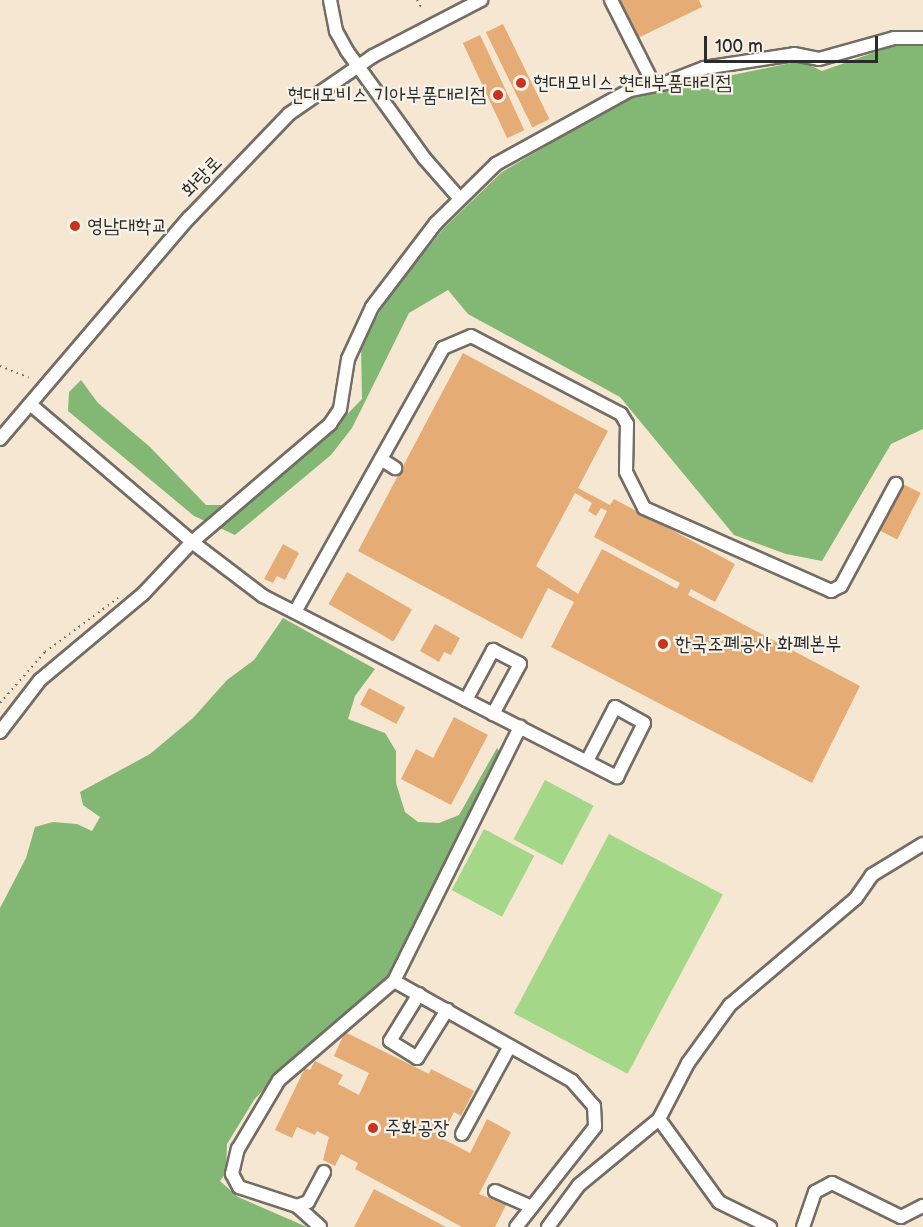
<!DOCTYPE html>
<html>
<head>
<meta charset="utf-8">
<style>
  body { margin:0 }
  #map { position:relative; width:923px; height:1227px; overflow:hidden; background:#f5e7d1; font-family:"Balsamiq Sans","Poor Story",sans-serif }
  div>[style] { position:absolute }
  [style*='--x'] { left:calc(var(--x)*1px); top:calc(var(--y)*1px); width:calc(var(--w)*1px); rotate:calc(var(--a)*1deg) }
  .green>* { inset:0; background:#a4d888; transform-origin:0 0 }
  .forest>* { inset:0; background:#83b874 }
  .building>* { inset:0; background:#e5ac75; transform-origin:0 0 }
  .path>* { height:2px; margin-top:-1px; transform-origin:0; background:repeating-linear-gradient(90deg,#726d65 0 1.5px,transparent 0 6px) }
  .roads { filter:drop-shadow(2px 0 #726d65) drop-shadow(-2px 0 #726d65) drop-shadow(0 2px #726d65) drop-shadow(0 -2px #726d65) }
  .minor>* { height:12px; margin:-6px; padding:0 6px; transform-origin:6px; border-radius:6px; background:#fff }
  .dots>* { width:16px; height:16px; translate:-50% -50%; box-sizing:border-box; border:3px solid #f7f3e8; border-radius:50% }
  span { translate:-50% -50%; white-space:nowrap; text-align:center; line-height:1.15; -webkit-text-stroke:4.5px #f7f3e8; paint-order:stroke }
  .poi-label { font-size:20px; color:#2b2b2b }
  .left { translate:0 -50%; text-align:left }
  .right { translate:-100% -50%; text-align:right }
  .street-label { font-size:20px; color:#2b2b2b }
  .scale { position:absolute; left:704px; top:36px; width:174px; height:27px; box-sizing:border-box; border:3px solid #2b2b2b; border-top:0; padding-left:8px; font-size:18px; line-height:21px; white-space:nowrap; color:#2b2b2b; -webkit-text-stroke:4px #f7f3e8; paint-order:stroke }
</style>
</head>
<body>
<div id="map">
  <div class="green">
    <div style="left:545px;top:780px;width:55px;height:67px;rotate:28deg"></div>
    <div style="left:484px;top:829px;width:57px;height:69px;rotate:28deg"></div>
    <div style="left:609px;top:834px;width:129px;height:203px;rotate:28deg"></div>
  </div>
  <div class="forest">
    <div style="clip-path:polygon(898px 44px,923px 45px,923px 429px,891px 444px,822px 561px,786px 554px,734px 535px,620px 397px,468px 314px,448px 290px,409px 313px,352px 428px,331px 455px,235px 535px,194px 516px,68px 411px,69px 392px,81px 380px,98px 403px,150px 447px,206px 505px,234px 505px,330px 432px,362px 399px,361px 345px,387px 299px,443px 229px,502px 172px,631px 96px,801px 61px,822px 71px)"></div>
    <div style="clip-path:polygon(283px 618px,375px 669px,355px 696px,348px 719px,385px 733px,396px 751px,396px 783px,405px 812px,418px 822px,439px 823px,459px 815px,497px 748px,501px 754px,385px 980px,285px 1066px,254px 1100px,227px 1144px,226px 1173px,220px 1181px,238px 1197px,307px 1227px,0 1227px,0 908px,26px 858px,35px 827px,53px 822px,77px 824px,92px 831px,100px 817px,83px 805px,80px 792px,150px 754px,193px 718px,227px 680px,254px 660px)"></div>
  </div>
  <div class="building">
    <div style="clip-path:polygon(620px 0,699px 0,702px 7px,638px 38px)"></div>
    <div style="left:503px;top:24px;width:106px;height:19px;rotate:64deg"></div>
    <div style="left:480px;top:35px;width:105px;height:19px;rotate:65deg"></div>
    <div style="clip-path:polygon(evenodd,463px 353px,608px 431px,578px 488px,610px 505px,614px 499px,735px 564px,715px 602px,691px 589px,688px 595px,860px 686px,812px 783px,551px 647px,574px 602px,548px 588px,522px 639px,358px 551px,463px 353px,575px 493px,592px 503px,588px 511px,596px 516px,601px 508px,607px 511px,594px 537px,680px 583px,677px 589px,602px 549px,578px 594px,536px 566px,575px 493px)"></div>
    <div style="left:903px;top:484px;width:20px;height:52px;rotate:27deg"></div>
    <div style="clip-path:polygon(283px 544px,299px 553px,285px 580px,277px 576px,273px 583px,264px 579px)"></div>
    <div style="left:347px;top:572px;width:75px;height:37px;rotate:30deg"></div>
    <div style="clip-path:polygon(435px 624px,460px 638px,451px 655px,444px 652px,439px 662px,420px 651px)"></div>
    <div style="left:369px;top:688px;width:41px;height:19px;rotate:28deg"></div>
    <div style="clip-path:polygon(454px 717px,488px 735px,451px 805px,401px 779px,416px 749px,433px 758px)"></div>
    <div style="clip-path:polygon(345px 1032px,429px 1074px,431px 1069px,474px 1091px,461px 1116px,454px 1112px,441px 1138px,470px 1153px,487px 1119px,511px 1132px,479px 1194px,506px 1205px,495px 1227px,462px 1227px,355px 1169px,358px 1163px,341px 1154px,335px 1166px,323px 1160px,329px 1137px,317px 1131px,315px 1135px,297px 1127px,292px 1138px,275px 1130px,305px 1068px,310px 1070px,315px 1061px,343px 1075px,338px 1084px,359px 1095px,369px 1073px,334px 1056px)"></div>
    <div style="clip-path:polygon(374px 1189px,446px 1227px,354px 1227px)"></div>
  </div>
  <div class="path">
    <div style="--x:417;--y:0;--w:10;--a:61"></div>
    <div style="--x:0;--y:366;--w:31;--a:22"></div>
    <div style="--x:0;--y:703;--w:68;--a:-48.6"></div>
    <div style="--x:45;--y:652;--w:91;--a:-36.5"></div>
  </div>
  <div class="roads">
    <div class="minor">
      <div style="--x:330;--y:0;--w:32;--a:79"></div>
      <div style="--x:336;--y:31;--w:23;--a:61"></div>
      <div style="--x:347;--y:51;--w:133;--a:54.2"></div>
      <div style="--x:425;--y:159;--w:53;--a:48.8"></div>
      <div style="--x:611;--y:0;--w:95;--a:63.2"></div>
      <div style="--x:30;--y:404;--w:213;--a:40.4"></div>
      <div style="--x:192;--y:542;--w:89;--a:37.3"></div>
      <div style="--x:263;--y:596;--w:398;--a:27.1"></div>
      <div style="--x:617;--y:777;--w:60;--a:-63.4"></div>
      <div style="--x:644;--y:723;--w:33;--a:-151"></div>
      <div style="--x:615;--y:707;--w:61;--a:117.4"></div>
      <div style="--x:0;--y:439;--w:291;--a:-49.5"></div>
      <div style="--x:189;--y:218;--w:144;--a:-46.1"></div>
      <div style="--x:289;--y:114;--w:102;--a:-34.6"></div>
      <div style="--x:373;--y:56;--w:122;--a:-27.4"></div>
      <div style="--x:381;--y:459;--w:17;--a:33"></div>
      <div style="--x:295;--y:612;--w:303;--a:-60.7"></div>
      <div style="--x:443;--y:348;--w:30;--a:-23"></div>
      <div style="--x:471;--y:336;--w:169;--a:27.5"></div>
      <div style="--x:621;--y:414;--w:12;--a:59"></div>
      <div style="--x:627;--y:424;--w:48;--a:91.2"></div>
      <div style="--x:626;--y:472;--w:40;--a:63.4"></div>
      <div style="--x:644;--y:508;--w:205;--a:23.9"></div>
      <div style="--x:831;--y:591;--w:11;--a:-27"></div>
      <div style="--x:841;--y:586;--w:116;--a:-61.7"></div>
      <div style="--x:466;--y:700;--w:57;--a:-61.6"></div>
      <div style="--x:493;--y:650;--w:30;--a:27"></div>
      <div style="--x:520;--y:664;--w:57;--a:118.4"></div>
      <div style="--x:0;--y:732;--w:66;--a:-52.4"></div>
      <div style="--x:40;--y:680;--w:134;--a:-39.9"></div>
      <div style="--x:143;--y:594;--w:71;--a:-46.7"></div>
      <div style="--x:192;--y:542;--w:182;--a:-40.5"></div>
      <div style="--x:330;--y:424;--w:18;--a:-56"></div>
      <div style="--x:340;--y:409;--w:51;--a:-80.9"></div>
      <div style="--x:348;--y:359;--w:57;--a:-65.2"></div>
      <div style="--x:372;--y:307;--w:106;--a:-52.7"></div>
      <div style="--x:436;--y:223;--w:84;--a:-44.5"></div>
      <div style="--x:496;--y:164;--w:153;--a:-28.9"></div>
      <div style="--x:630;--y:90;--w:36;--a:-11"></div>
      <div style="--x:665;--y:83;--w:42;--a:-21"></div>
      <div style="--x:704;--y:68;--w:91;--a:-8.8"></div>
      <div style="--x:794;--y:54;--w:25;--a:11"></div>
      <div style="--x:819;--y:59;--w:78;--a:-15.6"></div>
      <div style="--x:894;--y:38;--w:29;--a:0"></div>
      <div style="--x:394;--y:981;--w:204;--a:29.3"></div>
      <div style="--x:572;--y:1081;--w:33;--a:49"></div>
      <div style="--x:594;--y:1106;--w:21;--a:87"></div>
      <div style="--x:595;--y:1127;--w:127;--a:128.3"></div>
      <div style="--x:419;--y:994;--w:55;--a:121.7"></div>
      <div style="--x:390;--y:1041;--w:32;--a:32"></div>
      <div style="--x:417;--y:1058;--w:57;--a:-58"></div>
      <div style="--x:659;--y:1119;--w:102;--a:54.1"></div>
      <div style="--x:719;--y:1202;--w:57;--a:26.1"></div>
      <div style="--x:462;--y:1134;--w:100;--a:-61.4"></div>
      <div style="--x:324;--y:1172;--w:34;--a:118"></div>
      <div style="--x:308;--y:1202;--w:12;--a:160"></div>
      <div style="--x:297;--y:1206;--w:61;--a:-161.9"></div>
      <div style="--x:239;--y:1187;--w:15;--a:-118"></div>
      <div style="--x:232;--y:1174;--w:26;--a:-77"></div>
      <div style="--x:238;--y:1149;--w:80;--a:-59.3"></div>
      <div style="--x:279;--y:1080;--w:152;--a:-40.7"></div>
      <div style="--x:394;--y:981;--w:284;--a:-63.6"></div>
      <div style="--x:495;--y:1191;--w:40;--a:23.4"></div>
      <div style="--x:297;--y:1206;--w:31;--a:42"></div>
      <div style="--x:548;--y:1227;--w:52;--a:-53.6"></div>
      <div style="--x:579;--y:1185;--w:104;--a:-39.5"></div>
      <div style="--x:659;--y:1119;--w:63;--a:-62.6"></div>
      <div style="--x:688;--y:1063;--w:72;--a:-54.1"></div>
      <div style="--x:730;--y:1005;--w:165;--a:-40.3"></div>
      <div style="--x:856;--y:898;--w:28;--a:-55"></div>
      <div style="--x:872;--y:875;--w:60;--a:-31.3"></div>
      <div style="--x:803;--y:1227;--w:37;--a:-71"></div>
      <div style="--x:815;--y:1192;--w:19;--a:-28"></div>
      <div style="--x:832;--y:1183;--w:77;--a:26.2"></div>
      <div style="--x:901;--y:1217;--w:25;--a:-27"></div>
    </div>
  </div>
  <div class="dots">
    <div style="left:521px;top:83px;background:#c8321e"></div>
    <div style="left:498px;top:95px;background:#c8321e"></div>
    <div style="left:75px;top:226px;background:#c8321e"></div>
    <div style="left:663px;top:644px;background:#c8321e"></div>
    <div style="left:373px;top:1128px;background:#c8321e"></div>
  </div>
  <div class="poi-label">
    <span class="left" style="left:533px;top:83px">현대모비스 현대부품대리점</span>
    <span class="right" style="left:486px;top:95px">현대모비스 기아부품대리점</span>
    <span class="left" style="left:87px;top:226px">영남대학교</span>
    <span class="left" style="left:675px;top:644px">한국조폐공사 화폐본부</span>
    <span class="left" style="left:385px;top:1128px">주화공장</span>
  </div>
  <div class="street-label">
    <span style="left:202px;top:177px;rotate:-46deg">화랑로</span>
  </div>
  <div class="scale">100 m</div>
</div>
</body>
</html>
